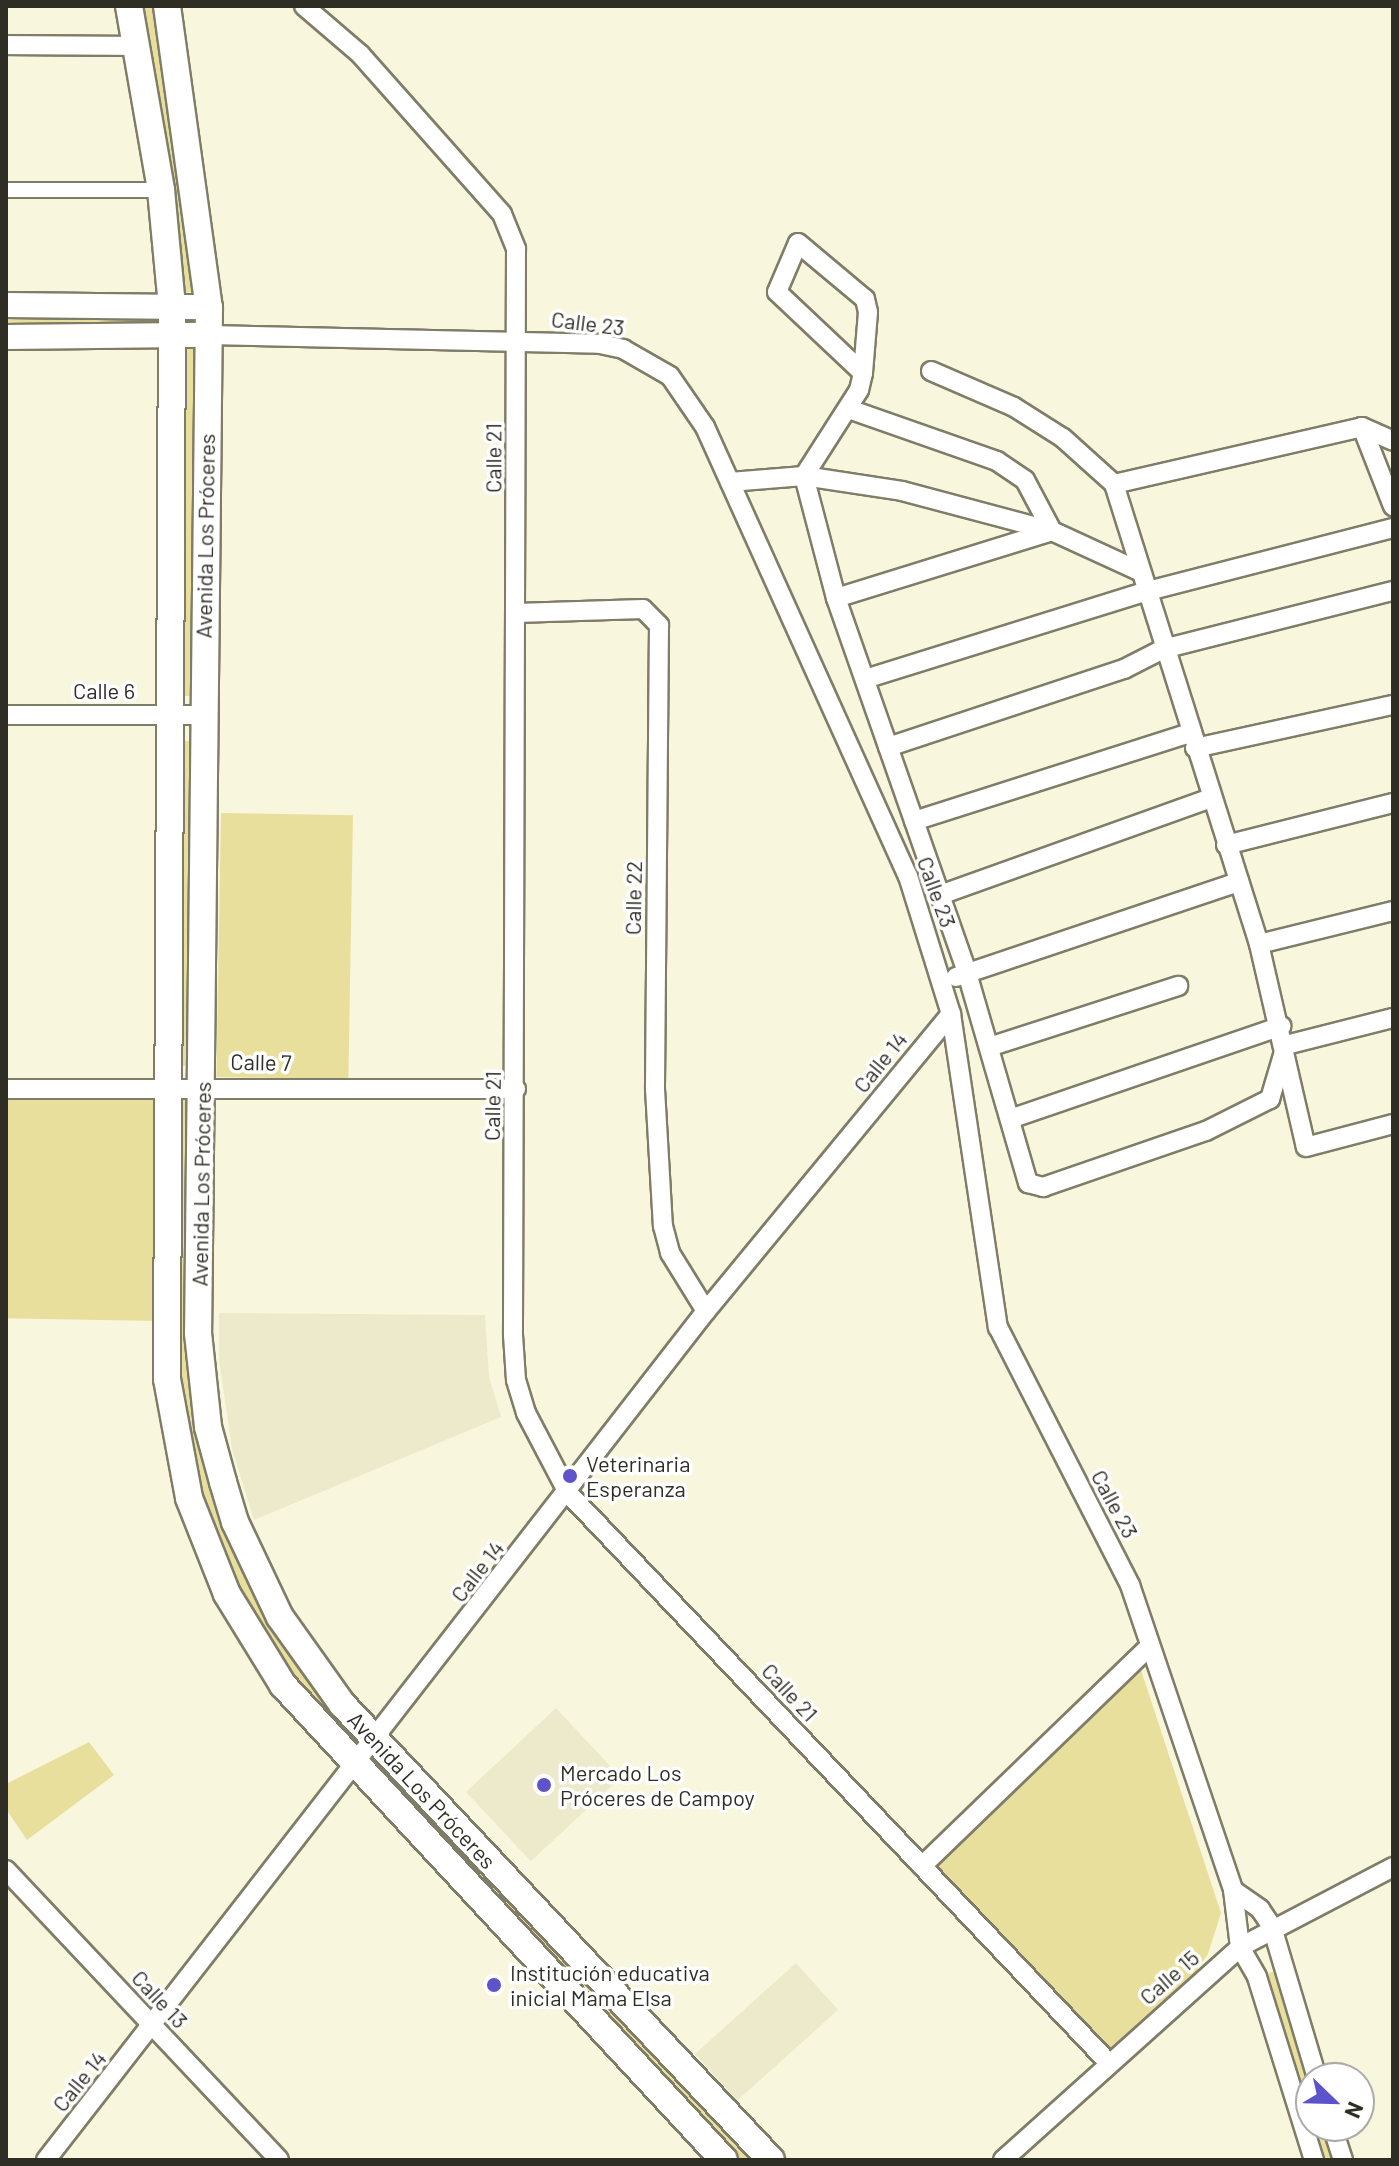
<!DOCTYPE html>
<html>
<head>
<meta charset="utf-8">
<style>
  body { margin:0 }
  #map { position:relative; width:1399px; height:2166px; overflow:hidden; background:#f9f6de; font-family:Barlow,sans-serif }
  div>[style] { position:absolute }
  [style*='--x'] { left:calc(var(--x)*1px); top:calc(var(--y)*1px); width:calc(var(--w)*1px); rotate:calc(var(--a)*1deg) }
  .built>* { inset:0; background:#edeacb; transform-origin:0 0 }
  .green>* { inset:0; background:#e8df9c; transform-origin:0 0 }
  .roads { filter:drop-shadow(2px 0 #7f7d67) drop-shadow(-2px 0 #7f7d67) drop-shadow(0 2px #7f7d67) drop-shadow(0 -2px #7f7d67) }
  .pedestrian>* { height:14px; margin:-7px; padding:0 7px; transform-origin:7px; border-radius:7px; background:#fff }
  .minor>* { height:18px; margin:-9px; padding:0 9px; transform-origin:9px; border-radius:9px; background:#fff }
  .tertiary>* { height:24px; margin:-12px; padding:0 12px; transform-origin:12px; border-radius:12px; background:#fff }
  .secondary>* { height:26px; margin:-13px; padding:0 13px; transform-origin:13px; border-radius:13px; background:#fff }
  .dots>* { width:22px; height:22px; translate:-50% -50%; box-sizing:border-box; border:4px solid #fff; border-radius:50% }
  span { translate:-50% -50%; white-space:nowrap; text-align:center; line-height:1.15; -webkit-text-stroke:7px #fff; paint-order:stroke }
  .street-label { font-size:22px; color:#2f2e25 }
  .poi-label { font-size:22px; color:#2f2e25 }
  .left { translate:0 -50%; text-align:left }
  .frame { position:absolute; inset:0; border:8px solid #2f2e25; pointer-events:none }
  .north { position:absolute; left:1295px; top:2062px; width:80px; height:80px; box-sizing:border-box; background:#fff; border:2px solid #acaba8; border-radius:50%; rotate:113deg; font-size:22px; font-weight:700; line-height:32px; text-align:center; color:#2f2e25 }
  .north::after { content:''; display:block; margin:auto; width:28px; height:36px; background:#5d53cb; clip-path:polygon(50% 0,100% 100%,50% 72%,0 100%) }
</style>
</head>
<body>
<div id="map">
  <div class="built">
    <div style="clip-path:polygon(219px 1313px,485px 1315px,489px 1376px,501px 1417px,254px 1520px,232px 1449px,219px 1359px)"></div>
    <div style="left:556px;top:1708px;width:95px;height:123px;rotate:47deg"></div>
    <div style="left:796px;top:1963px;width:63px;height:136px;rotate:48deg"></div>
  </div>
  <div class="green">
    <div style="clip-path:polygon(141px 6px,162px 6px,196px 291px,185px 293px,180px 286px)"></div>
    <div style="left:6px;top:313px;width:141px;height:14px"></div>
    <div style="left:196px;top:348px;width:348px;height:12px;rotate:90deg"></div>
    <div style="clip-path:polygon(179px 741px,194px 741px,192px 1064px,183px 1066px,177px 1062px)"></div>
    <div style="left:221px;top:813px;width:132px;height:264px;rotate:1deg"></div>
    <div style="clip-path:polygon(179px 1093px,190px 1093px,193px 1376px,224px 1513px,361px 1737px,362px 1745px,348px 1752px,259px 1634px,205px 1518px,175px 1377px)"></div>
    <div style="left:161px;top:1094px;width:227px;height:155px;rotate:91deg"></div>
    <div style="clip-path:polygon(1140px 1667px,1221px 1913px,1208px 1954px,1194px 1974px,1111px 2051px,932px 1867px)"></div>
    <div style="clip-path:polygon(89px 1742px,114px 1775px,27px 1840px,6px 1809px,6px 1784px)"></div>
    <div style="clip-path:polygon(375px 1758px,382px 1758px,761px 2160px,735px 2160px,369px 1765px)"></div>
    <div style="clip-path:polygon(1272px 1972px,1278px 1974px,1311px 2078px,1311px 2126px,1326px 2126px,1337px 2160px,1319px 2160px,1264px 1975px)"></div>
  </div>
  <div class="roads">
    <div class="pedestrian">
      <div style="--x:6;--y:190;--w:155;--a:0"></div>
    </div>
    <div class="minor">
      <div style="--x:304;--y:6;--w:74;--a:40.6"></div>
      <div style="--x:360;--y:54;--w:214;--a:48.4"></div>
      <div style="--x:502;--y:214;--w:38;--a:68"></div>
      <div style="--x:516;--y:249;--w:1086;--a:90.16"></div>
      <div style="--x:513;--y:1335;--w:45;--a:86.2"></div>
      <div style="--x:516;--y:1380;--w:34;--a:73"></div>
      <div style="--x:526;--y:1413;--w:90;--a:62.3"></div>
      <div style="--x:568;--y:1493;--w:784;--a:46.5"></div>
      <div style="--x:6;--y:45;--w:129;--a:0.4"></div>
      <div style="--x:209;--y:335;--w:391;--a:1.3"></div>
      <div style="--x:600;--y:344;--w:24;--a:12"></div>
      <div style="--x:623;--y:349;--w:54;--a:29.9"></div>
      <div style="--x:670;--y:376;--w:62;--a:55.5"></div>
      <div style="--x:705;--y:427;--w:493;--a:65.7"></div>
      <div style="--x:908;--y:876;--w:145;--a:72.7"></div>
      <div style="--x:951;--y:1014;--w:317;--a:81.5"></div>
      <div style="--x:998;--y:1327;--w:290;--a:62.9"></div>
      <div style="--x:1130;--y:1585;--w:322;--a:71.3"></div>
      <div style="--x:1233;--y:1890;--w:57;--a:83"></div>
      <div style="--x:1240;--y:1947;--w:34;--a:60"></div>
      <div style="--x:1257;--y:1977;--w:192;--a:72.7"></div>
      <div style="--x:931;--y:371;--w:90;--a:23.4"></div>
      <div style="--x:1014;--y:407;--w:58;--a:32.3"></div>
      <div style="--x:1063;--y:438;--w:69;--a:42"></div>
      <div style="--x:1114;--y:484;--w:482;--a:72.5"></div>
      <div style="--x:1259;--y:944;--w:208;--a:77"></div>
      <div style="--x:1306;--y:1147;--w:90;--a:-14.8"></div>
      <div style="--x:863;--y:373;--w:118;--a:-136.7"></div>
      <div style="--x:777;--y:292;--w:53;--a:-66.8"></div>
      <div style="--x:798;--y:243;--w:87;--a:39.9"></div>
      <div style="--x:865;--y:299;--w:13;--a:77"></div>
      <div style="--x:868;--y:312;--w:61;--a:94.7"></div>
      <div style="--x:863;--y:373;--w:17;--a:103"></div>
      <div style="--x:859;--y:390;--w:102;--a:122.6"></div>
      <div style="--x:804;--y:476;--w:126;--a:75.3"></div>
      <div style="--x:836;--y:598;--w:397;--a:70.7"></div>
      <div style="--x:967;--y:973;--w:219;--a:73.8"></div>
      <div style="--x:1028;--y:1183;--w:16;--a:15"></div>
      <div style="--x:1043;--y:1187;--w:172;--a:-19"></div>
      <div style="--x:1206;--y:1131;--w:72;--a:-26.6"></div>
      <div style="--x:1270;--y:1099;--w:56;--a:-73.5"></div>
      <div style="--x:1286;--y:1045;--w:110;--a:-14.2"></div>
      <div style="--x:1362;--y:427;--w:85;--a:68.6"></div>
      <div style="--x:730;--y:482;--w:74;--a:-4.6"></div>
      <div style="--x:804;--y:476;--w:99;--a:8.7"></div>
      <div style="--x:902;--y:491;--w:155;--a:14.9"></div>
      <div style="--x:1052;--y:531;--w:96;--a:24.7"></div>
      <div style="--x:1114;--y:484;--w:254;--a:-12.9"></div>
      <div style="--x:1362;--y:427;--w:34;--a:24"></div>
      <div style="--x:836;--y:598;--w:226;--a:-17.2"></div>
      <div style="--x:1052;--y:531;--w:58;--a:-117.9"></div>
      <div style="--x:1025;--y:480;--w:34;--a:-146"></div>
      <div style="--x:997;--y:461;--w:155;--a:-160.7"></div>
      <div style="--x:516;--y:613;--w:127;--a:-1.8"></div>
      <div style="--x:643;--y:609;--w:23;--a:45"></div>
      <div style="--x:659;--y:625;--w:464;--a:90.5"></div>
      <div style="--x:655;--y:1089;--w:137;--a:86.7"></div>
      <div style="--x:663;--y:1226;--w:28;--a:75"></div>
      <div style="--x:670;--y:1253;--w:68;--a:58.2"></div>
      <div style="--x:865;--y:679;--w:292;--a:-17.3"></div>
      <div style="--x:1144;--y:592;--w:257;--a:-14.4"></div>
      <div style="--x:6;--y:715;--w:196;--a:0"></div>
      <div style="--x:888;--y:747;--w:249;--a:-18.3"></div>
      <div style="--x:1124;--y:669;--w:44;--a:-27.1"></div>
      <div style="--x:1163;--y:649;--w:237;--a:-14.2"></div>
      <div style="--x:1195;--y:748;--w:203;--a:-12.3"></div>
      <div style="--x:914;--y:821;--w:290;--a:-17.7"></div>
      <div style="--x:1226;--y:845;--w:172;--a:-14.1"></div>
      <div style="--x:940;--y:895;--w:288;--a:-19.7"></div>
      <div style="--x:1259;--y:944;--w:138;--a:-13.8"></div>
      <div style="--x:956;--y:977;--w:299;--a:-18.6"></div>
      <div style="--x:989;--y:1047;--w:199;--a:-17.9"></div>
      <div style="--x:6;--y:1089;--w:510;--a:0"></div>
      <div style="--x:1010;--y:1119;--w:287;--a:-18.9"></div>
      <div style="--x:922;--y:1866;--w:315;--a:-44"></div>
      <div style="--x:6;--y:1870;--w:398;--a:46.7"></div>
      <div style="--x:1233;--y:1890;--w:33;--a:35"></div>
      <div style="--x:1260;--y:1909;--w:22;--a:56"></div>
      <div style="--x:1272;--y:1927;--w:158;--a:73.4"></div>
      <div style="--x:1332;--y:2126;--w:36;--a:72"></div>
      <div style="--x:46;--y:2160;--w:1075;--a:-52.14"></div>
      <div style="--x:706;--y:1311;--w:385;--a:-50.5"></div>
      <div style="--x:1003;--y:2160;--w:319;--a:-41.9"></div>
      <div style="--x:1240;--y:1947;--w:173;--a:-27.6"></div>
    </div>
    <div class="tertiary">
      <div style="--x:6;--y:305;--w:203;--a:0.6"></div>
      <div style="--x:6;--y:337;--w:203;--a:-0.6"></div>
    </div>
    <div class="secondary">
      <div style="--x:129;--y:6;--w:187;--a:80.1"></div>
      <div style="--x:161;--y:190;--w:118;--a:84.6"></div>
      <div style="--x:172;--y:307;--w:1072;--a:90.27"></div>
      <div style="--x:167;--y:1379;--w:121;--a:79.5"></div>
      <div style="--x:189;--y:1498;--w:103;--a:68.4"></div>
      <div style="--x:227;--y:1594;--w:107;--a:58.4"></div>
      <div style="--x:283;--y:1685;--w:648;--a:47.13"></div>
      <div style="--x:167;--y:6;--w:304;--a:82.1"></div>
      <div style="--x:209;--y:307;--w:1026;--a:90.61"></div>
      <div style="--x:198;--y:1333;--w:95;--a:83.9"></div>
      <div style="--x:208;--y:1427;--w:57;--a:74.7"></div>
      <div style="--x:223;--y:1482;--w:42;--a:73.3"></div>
      <div style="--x:235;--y:1522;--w:105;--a:64.7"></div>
      <div style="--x:280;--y:1617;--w:107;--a:54.5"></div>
      <div style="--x:342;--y:1704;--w:626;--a:46.75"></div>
    </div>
  </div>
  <div class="dots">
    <div style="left:570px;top:1476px;background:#5d53cb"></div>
    <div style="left:544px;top:1785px;background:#5d53cb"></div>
    <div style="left:494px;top:1985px;background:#5d53cb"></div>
  </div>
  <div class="street-label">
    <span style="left:588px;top:323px;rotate:7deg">Calle 23</span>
    <span style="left:493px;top:458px;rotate:-90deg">Calle 21</span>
    <span style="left:205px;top:536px;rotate:-89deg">Avenida Los Próceres</span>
    <span style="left:104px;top:691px">Calle 6</span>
    <span style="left:937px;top:892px;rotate:70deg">Calle 23</span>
    <span style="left:633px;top:898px;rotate:-89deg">Calle 22</span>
    <span style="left:261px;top:1062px;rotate:1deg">Calle 7</span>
    <span style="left:880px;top:1062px;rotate:-51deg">Calle 14</span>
    <span style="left:492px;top:1106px;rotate:-89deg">Calle 21</span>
    <span style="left:201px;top:1184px;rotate:-89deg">Avenida Los Próceres</span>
    <span style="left:1115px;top:1504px;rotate:62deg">Calle 23</span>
    <span style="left:477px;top:1571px;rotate:-52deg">Calle 14</span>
    <span style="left:790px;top:1692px;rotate:47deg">Calle 21</span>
    <span style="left:422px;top:1790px;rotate:47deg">Avenida Los Próceres</span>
    <span style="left:1169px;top:1977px;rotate:-41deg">Calle 15</span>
    <span style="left:160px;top:1999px;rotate:47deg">Calle 13</span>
    <span style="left:79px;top:2081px;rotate:-51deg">Calle 14</span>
  </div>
  <div class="poi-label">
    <span class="left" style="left:586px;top:1476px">Veterinaria<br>Esperanza</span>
    <span class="left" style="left:560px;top:1785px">Mercado Los<br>Próceres de Campoy</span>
    <span class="left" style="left:510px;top:1985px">Institución educativa<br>inicial Mama Elsa</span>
  </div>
  <div class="frame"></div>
  <div class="north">N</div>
</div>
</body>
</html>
